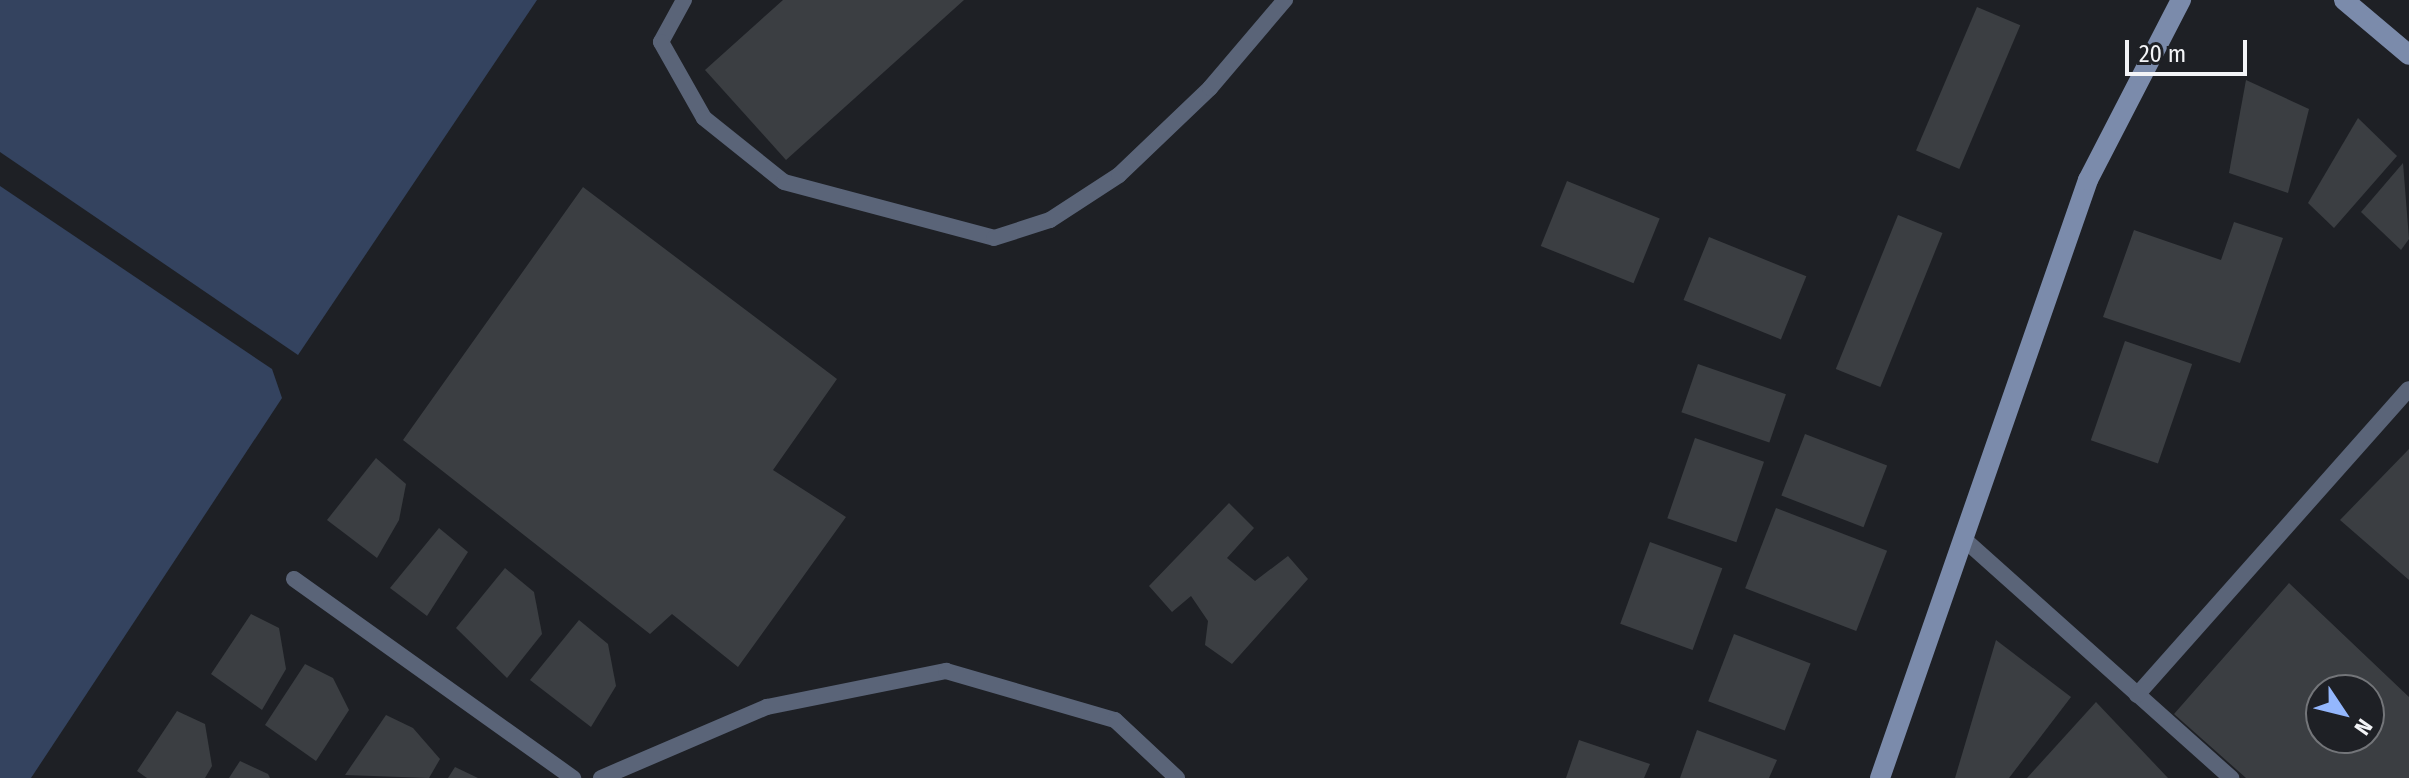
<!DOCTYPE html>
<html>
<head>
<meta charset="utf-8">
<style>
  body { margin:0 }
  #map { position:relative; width:2409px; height:778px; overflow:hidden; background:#1e2025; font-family:"Fira Sans Condensed",sans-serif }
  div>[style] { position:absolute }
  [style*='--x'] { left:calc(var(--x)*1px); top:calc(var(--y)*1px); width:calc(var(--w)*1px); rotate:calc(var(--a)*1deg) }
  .green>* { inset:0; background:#34435f }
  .building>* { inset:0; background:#3b3e42; transform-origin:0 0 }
  .lane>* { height:16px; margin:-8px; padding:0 8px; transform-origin:8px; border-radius:8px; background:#5a6478 }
  .secondary>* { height:20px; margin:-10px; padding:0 10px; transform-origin:10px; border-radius:10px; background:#7b8bab }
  span { translate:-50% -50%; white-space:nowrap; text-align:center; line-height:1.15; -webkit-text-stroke:8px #1e2025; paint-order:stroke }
  .north { position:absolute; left:2305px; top:674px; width:80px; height:80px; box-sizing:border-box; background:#1e2025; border:2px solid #737579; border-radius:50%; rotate:125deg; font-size:22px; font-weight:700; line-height:32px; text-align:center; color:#f3f4f7 }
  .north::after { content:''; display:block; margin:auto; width:28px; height:36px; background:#94b7fd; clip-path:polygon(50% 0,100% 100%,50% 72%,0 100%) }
  .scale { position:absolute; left:2125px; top:40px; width:122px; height:36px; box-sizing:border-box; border:4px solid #f3f4f7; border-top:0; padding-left:10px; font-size:24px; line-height:28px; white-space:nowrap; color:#f3f4f7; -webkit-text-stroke:6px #1e2025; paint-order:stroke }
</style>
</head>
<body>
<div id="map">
  <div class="green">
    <div style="clip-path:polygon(0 0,537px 0,298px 355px,0 152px)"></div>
    <div style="clip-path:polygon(0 186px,272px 369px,282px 398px,31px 778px,0 778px)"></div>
  </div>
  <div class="building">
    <div style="clip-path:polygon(783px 0,964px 0,786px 160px,705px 70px)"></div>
    <div style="left:1977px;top:7px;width:47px;height:156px;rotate:23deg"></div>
    <div style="clip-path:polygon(2246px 80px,2309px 109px,2288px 193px,2229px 173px)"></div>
    <div style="clip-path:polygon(2358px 118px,2397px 156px,2334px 228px,2308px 203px)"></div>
    <div style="clip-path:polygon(2403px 163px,2409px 239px,2401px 250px,2361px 212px)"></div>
    <div style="left:1567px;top:181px;width:100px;height:70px;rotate:22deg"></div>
    <div style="clip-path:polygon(583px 187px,837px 379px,773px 470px,846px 517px,738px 667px,672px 614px,650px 634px,403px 440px)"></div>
    <div style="left:1898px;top:215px;width:48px;height:166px;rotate:22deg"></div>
    <div style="clip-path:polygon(2234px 222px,2283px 238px,2240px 363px,2103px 317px,2134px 230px,2221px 260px)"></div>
    <div style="left:1709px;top:237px;width:105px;height:68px;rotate:22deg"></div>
    <div style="left:2125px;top:341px;width:71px;height:105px;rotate:19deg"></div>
    <div style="left:1698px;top:364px;width:93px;height:51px;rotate:19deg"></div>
    <div style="left:1805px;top:434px;width:88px;height:66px;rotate:21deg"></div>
    <div style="left:1695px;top:438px;width:73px;height:85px;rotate:19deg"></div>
    <div style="clip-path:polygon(2409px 449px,2409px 580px,2340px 520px)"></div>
    <div style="clip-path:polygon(376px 458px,406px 484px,399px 520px,377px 558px,327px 520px)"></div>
    <div style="clip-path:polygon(1229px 503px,1254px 528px,1227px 558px,1255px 581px,1288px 556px,1308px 579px,1232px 664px,1205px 645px,1208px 621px,1191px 596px,1172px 612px,1149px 586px)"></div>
    <div style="left:1776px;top:508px;width:119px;height:86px;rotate:21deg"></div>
    <div style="clip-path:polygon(439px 528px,468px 552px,427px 616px,390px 588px)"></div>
    <div style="left:1650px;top:542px;width:77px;height:87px;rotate:20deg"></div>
    <div style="clip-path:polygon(505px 568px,534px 592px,542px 634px,507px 678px,456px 628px)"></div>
    <div style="clip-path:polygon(evenodd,2289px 583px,2409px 697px,2409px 778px,2246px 778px,2174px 714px,2289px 583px,2321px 690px,2369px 690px,2369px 738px,2321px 738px,2321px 690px)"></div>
    <div style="clip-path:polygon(251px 614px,279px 628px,286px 669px,262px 710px,211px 674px)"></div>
    <div style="clip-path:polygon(579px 620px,608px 644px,616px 686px,591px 727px,530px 680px)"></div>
    <div style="left:1734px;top:634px;width:82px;height:72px;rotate:21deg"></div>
    <div style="clip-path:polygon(1996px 640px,2071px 697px,2009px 778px,1955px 778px)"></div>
    <div style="clip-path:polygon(305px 664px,333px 678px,349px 710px,316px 761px,265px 725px)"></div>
    <div style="clip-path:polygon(2096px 702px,2168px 778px,2027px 778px)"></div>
    <div style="clip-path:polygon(177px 711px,205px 724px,212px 766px,205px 778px,147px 778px,137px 771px)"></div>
    <div style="clip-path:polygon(386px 715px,413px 728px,440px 759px,429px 778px,345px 775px)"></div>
    <div style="clip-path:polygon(1697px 730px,1777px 760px,1769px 778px,1680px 778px)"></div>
    <div style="clip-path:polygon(1579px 740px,1650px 764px,1644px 778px,1566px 778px)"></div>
    <div style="clip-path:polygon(240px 761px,268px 774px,270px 778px,229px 778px)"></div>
    <div style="clip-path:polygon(455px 767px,478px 778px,448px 778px)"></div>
  </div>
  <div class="lane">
    <div style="--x:684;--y:0;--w:48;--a:118.7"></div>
    <div style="--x:661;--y:42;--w:87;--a:60.5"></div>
    <div style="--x:704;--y:118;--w:102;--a:38.7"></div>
    <div style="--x:784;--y:182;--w:217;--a:14.9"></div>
    <div style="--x:994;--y:238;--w:59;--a:-17.8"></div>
    <div style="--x:1050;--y:220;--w:82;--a:-33.1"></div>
    <div style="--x:1119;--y:175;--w:126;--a:-43.7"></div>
    <div style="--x:1210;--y:88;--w:116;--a:-49.6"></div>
    <div style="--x:1966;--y:541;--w:356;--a:41.8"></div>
    <div style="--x:294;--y:579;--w:343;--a:35.5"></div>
    <div style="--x:2137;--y:695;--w:409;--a:-48.4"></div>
    <div style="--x:601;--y:778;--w:181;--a:-23.2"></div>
    <div style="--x:767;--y:707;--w:183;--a:-11.4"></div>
    <div style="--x:946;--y:671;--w:176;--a:16.2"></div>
    <div style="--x:1115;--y:720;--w:85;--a:43.1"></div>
  </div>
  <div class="secondary">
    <div style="--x:2344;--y:0;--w:85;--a:40.2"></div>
    <div style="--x:1880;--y:778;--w:633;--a:-70.82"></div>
    <div style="--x:2088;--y:180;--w:203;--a:-62.7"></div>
  </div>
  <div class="north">N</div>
  <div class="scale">20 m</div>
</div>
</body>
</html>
